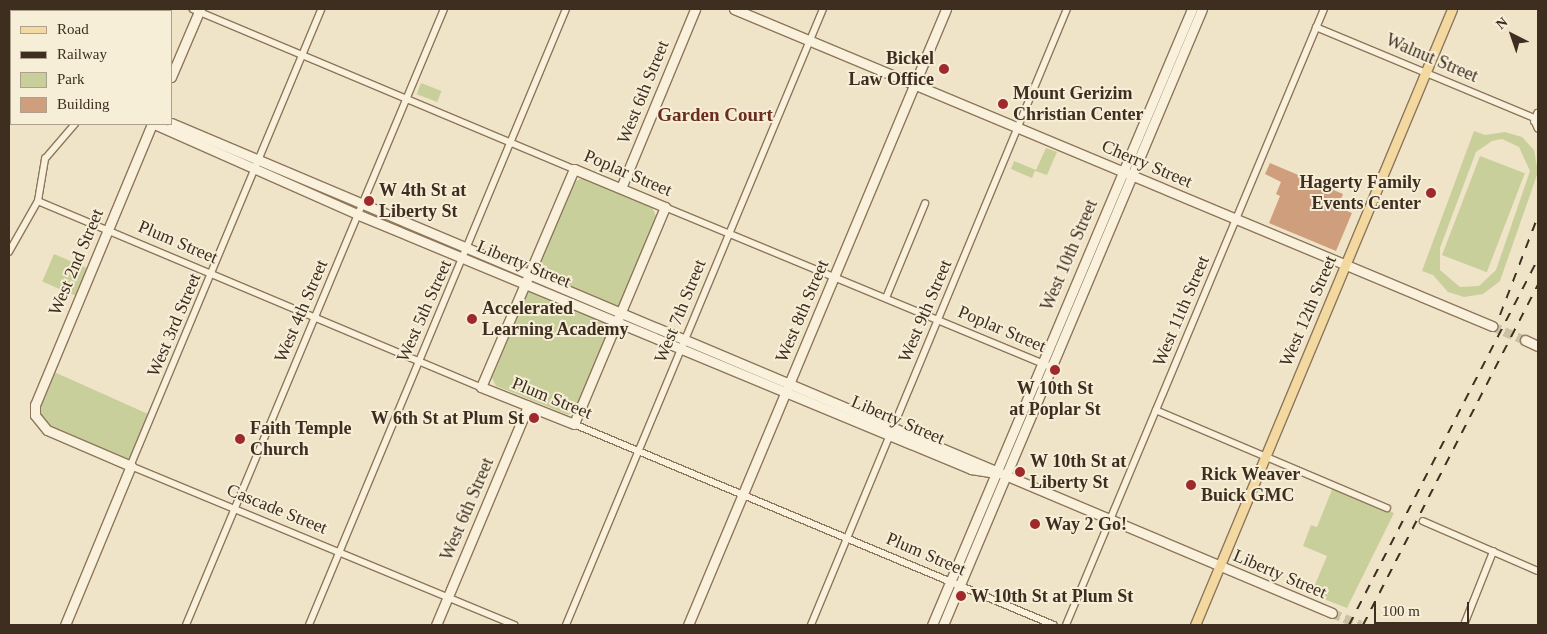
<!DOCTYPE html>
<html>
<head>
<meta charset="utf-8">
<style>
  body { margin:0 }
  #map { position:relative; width:1547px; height:634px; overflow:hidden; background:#f0e4c8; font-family:"Times New Roman",serif }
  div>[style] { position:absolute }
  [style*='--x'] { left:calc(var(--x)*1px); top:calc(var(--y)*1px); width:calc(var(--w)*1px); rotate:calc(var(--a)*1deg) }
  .green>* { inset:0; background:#c9cf9b; transform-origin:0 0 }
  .building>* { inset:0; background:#cf9f7d }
  .secondary-tunnel>* { height:9px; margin-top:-4.5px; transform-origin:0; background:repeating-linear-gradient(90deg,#ccc0a6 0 9px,transparent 0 13.5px) }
  .roads { filter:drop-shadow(1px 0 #8d765c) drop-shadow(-1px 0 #8d765c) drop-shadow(0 1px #8d765c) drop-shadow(0 -1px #8d765c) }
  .street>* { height:5.5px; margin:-2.75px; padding:0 2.75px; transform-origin:2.75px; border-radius:2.75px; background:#faf1dc }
  .secondary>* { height:9px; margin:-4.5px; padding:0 4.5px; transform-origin:4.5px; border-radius:4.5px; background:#faf1dc }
  .primary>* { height:9px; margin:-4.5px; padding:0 4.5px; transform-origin:4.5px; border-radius:4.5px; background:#f3d9a0 }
  .highway>* { height:10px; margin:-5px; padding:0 5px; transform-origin:5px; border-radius:5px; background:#e0a458 }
  .rail>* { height:2px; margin-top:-1px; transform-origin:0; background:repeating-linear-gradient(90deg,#3d2e20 0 9px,transparent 0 18px) }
  .dots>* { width:14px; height:14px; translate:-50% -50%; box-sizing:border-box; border:2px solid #f7eed8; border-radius:50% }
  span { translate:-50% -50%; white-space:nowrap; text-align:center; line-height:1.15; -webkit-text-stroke:4px #f7eed8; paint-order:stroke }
  .street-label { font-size:18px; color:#3d2e20 }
  .poi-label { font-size:18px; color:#3d2e20; font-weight:700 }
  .right { translate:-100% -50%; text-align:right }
  .left { translate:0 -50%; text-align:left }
  .neighbourhood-label { font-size:19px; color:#6b2e1e; font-weight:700 }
  .frame { position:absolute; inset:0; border:10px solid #3d2e20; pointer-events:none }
  .legend { position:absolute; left:10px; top:10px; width:162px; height:115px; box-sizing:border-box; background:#f7eed8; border:1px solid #ada18e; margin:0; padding:6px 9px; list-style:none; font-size:15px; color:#3d2e20 }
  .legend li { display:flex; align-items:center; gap:10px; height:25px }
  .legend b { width:25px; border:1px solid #ada18e }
  .north { position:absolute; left:1487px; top:10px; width:50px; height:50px; -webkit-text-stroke:4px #f7eed8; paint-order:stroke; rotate:319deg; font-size:14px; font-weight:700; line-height:20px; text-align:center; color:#3d2e20 }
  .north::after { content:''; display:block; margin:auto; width:18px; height:22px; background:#3d2e20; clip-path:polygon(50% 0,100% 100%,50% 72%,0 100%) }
  .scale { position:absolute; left:1374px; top:602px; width:95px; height:22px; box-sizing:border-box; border:2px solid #3d2e20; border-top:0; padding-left:6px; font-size:15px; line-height:18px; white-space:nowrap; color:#3d2e20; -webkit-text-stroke:4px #f7eed8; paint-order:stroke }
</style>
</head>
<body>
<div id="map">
  <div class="green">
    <div style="left:421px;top:83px;width:22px;height:12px;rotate:21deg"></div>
    <div style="clip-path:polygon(evenodd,1474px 131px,1485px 135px,1505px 132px,1522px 137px,1534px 150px,1538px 172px,1500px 281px,1483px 294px,1464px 297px,1448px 292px,1433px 275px,1422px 271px,1474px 131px,1502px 139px,1519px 147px,1530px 171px,1496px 270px,1479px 286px,1460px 287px,1440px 270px,1440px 248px,1476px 152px,1492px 141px,1502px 139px)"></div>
    <div style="clip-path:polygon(1046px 148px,1057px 152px,1047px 175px,1035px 171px,1032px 178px,1011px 169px,1014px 161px,1036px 170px)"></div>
    <div style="left:1480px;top:156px;width:48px;height:106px;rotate:21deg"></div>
    <div style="clip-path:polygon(582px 178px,652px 207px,656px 216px,574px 412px,568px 415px,496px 386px,492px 378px,574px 182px)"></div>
    <div style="left:54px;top:254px;width:36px;height:30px;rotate:23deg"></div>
    <div style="clip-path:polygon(52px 371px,148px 414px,129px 459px,51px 428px,42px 418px,39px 405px)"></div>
    <div style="clip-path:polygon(1333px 487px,1394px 513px,1347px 608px,1311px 594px,1327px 556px,1303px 546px,1311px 525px,1317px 527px)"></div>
  </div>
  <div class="building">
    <div style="clip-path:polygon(1270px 163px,1343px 194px,1338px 207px,1352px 213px,1336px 251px,1269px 223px,1280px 196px,1276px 194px,1281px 182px,1265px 174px)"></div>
  </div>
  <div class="secondary-tunnel">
    <div style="--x:1492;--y:326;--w:36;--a:23"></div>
    <div style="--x:1332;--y:613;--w:31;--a:22"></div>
  </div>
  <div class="roads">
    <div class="street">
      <div style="--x:193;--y:9;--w:413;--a:22.8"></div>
      <div style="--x:322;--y:9;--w:495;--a:112.7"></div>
      <div style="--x:131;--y:466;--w:415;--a:22.5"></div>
      <div style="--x:9;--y:10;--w:7;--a:-8"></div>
      <div style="--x:127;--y:11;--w:2;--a:-63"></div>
      <div style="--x:1316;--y:27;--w:237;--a:22.6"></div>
      <div style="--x:9;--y:60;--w:2;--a:27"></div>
      <div style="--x:1538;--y:113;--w:9;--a:111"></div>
      <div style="--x:1535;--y:121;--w:8;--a:67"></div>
      <div style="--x:38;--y:201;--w:480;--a:22.8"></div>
      <div style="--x:665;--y:207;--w:418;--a:22.5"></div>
      <div style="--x:9;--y:252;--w:59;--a:-60.4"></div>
      <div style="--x:38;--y:201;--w:43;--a:-80.5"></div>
      <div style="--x:45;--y:159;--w:46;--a:-49.4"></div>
      <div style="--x:886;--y:298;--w:102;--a:-67.5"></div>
      <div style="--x:1156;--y:410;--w:251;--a:23"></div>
      <div style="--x:574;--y:424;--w:520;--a:22.72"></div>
      <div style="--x:1423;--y:521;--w:125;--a:23.5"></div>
      <div style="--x:186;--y:625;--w:668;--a:-67.27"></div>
      <div style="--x:309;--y:625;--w:667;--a:-67.35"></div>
      <div style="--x:566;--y:625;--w:667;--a:-67.35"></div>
      <div style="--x:811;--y:625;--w:667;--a:-67.43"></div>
      <div style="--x:1066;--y:625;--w:668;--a:-67.27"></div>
      <div style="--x:1464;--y:625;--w:79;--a:-68.3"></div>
    </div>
    <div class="secondary">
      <div style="--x:734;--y:9;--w:822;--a:22.69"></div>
      <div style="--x:171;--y:77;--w:74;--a:-66.9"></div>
      <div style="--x:171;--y:123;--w:1260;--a:22.88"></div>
      <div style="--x:154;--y:124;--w:224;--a:23.9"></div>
      <div style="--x:359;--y:215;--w:663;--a:22.54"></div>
      <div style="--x:971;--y:469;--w:24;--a:9"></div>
      <div style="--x:574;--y:169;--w:99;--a:22.7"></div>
      <div style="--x:665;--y:207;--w:235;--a:112.8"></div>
      <div style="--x:574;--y:424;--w:100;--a:-158.3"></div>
      <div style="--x:481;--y:387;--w:237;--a:-66.9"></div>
      <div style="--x:621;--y:188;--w:194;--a:-67.5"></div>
      <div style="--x:1525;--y:340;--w:14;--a:25"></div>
      <div style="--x:65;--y:625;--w:172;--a:-67.5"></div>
      <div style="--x:131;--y:466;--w:91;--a:-156.8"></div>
      <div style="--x:47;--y:430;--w:19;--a:-129"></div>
      <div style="--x:35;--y:415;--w:10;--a:-90"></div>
      <div style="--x:35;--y:405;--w:304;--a:-67.4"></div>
      <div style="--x:436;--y:625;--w:238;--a:-67.2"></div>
      <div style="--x:688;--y:625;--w:668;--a:-67.27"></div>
      <div style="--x:932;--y:625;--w:669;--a:-67.12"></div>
      <div style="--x:943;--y:625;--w:668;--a:-67.2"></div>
    </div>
    <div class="primary">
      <div style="--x:1195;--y:625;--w:667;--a:-67.35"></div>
    </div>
    <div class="highway">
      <div style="--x:46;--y:11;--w:2;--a:-63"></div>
      <div style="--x:9;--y:104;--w:6;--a:-72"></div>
    </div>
  </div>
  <div class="rail">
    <div style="--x:1500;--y:315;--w:106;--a:-69"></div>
    <div style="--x:1349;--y:625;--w:412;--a:-62.7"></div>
    <div style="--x:1363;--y:625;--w:383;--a:-62.8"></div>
  </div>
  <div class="dots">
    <div style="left:944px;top:69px;background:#9e2a2b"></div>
    <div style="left:1003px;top:104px;background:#9e2a2b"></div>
    <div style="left:1431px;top:193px;background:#9e2a2b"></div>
    <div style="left:369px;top:201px;background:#9e2a2b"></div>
    <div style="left:472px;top:319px;background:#9e2a2b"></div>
    <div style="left:1055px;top:370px;background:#9e2a2b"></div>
    <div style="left:534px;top:418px;background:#9e2a2b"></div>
    <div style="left:240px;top:439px;background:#9e2a2b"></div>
    <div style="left:1020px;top:472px;background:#9e2a2b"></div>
    <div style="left:1191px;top:485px;background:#9e2a2b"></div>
    <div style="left:1035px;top:524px;background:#9e2a2b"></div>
    <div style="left:961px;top:596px;background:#9e2a2b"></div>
  </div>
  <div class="street-label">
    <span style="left:1432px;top:58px;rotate:23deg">Walnut Street</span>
    <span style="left:643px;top:92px;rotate:-68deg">West 6th Street</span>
    <span style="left:1147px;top:164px;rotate:23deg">Cherry Street</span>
    <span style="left:628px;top:173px;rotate:23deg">Poplar Street</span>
    <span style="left:178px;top:242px;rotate:23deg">Plum Street</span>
    <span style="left:1069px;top:255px;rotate:-67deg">West 10th Street</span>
    <span style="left:76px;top:262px;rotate:-67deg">West 2nd Street</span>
    <span style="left:524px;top:264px;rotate:22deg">Liberty Street</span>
    <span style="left:301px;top:311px;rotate:-67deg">West 4th Street</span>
    <span style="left:424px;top:311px;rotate:-66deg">West 5th Street</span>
    <span style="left:680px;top:311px;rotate:-68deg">West 7th Street</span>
    <span style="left:802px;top:311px;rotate:-67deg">West 8th Street</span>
    <span style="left:925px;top:311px;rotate:-67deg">West 9th Street</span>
    <span style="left:1181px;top:311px;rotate:-67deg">West 11th Street</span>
    <span style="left:1308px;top:311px;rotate:-67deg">West 12th Street</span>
    <span style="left:174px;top:325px;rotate:-67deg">West 3rd Street</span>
    <span style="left:1002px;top:329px;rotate:23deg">Poplar Street</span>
    <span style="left:552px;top:398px;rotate:22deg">Plum Street</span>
    <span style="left:898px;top:420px;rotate:23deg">Liberty Street</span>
    <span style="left:277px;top:509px;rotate:22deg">Cascade Street</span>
    <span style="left:467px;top:509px;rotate:-67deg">West 6th Street</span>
    <span style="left:926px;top:554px;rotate:23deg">Plum Street</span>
    <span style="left:1280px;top:574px;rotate:23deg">Liberty Street</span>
  </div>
  <div class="poi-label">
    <span class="right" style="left:934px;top:69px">Bickel<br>Law Office</span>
    <span class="left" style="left:1013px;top:104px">Mount Gerizim<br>Christian Center</span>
    <span class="right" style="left:1421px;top:193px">Hagerty Family<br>Events Center</span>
    <span class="left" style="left:379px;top:201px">W 4th St at<br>Liberty St</span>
    <span class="left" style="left:482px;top:319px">Accelerated<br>Learning Academy</span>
    <span style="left:1055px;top:399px">W 10th St<br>at Poplar St</span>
    <span class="right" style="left:524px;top:418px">W 6th St at Plum St</span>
    <span class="left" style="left:250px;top:439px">Faith Temple<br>Church</span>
    <span class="left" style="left:1030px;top:472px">W 10th St at<br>Liberty St</span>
    <span class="left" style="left:1201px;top:485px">Rick Weaver<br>Buick GMC</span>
    <span class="left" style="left:1045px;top:524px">Way 2 Go!</span>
    <span class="left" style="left:971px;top:596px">W 10th St at Plum St</span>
  </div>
  <div class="neighbourhood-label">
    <span style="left:715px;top:115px">Garden Court</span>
  </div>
  <div class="frame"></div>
  <ul class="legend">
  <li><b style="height:6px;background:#f3d9a0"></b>Road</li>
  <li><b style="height:6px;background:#3d2e20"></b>Railway</li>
  <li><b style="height:14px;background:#c9cf9b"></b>Park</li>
  <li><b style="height:14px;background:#cf9f7d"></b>Building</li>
  </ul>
  <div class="north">N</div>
  <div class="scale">100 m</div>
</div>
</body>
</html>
